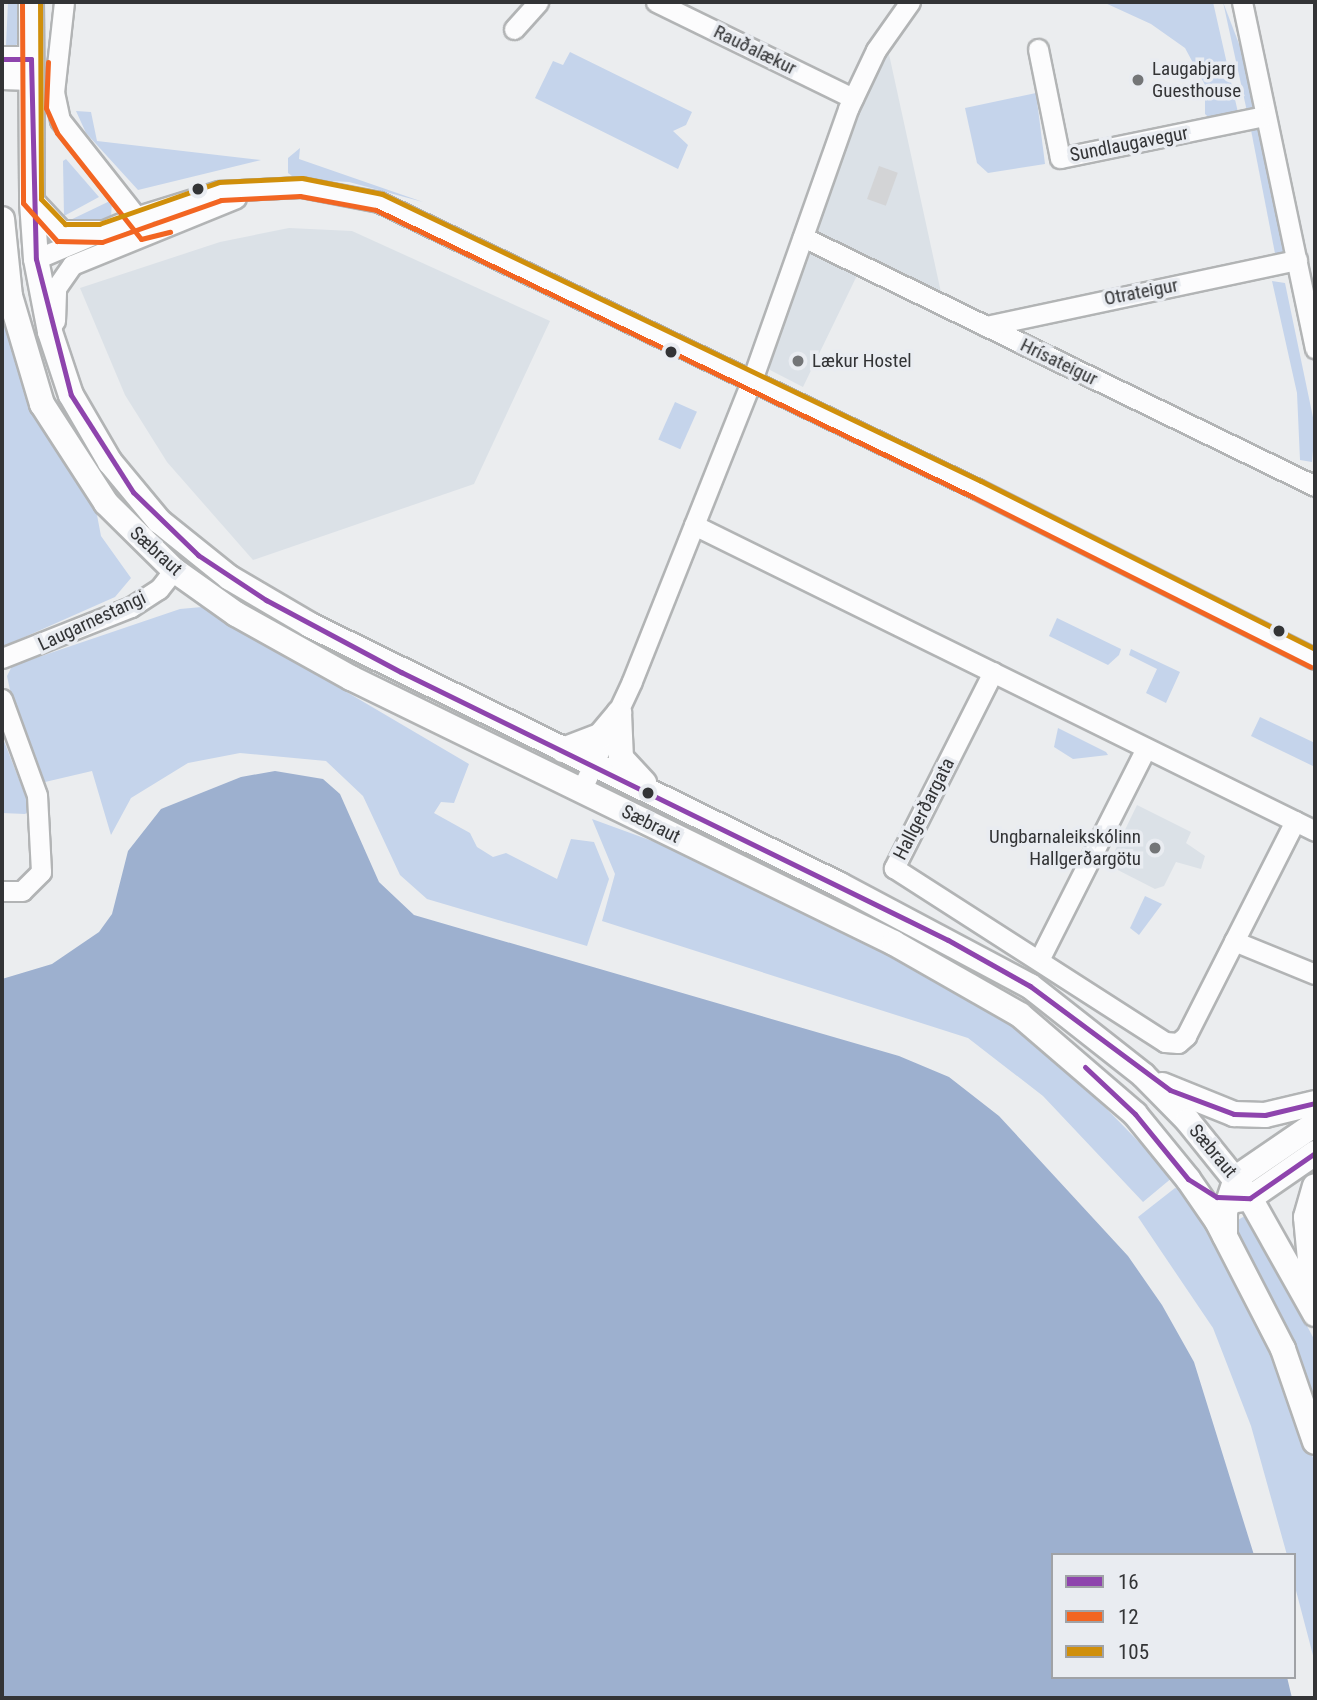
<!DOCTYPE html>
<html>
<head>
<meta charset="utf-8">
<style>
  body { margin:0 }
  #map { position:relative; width:1317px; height:1700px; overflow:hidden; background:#ebedef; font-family:"Roboto Condensed",sans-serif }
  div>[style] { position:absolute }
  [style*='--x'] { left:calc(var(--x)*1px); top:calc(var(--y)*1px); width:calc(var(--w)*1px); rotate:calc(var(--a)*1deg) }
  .built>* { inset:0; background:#dbe1e7 }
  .green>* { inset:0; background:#c5d4eb; transform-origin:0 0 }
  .water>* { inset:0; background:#9db0cf }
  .building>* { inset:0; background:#d3d4d6; transform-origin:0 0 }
  .roads { filter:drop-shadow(2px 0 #b2b4b5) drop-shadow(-2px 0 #b2b4b5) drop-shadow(0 2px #b2b4b5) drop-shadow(0 -2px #b2b4b5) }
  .minor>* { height:19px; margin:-9.5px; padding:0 9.5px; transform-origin:9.5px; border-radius:9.5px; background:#fcfcfd }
  .major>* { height:24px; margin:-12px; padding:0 12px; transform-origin:12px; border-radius:12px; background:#fcfcfd }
  .bus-1>* { height:5px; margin:-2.5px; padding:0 2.5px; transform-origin:2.5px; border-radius:2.5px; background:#8e44ad }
  .bus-2>* { height:5px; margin:-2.5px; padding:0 2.5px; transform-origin:2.5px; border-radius:2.5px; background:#f26522 }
  .bus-3>* { height:5px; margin:-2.5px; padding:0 2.5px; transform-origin:2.5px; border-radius:2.5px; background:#d08f0b }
  .dots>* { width:19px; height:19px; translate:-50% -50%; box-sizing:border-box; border:4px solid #e9ecf1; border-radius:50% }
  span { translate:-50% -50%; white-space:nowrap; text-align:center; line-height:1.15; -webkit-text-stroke:7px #e9ecf1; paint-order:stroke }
  .street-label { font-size:19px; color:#333436 }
  .poi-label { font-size:19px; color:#333436 }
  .left { translate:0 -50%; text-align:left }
  .right { translate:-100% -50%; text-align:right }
  .frame { position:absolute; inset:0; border:4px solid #333436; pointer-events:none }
  .legend { position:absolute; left:1051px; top:1553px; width:245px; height:126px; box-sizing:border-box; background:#e9ecf1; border:2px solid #a0a2a6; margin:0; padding:9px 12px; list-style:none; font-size:21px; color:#333436 }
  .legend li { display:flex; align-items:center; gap:14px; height:35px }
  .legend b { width:35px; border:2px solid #a0a2a6 }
</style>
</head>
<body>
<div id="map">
  <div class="built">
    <div style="clip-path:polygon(887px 45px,942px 297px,864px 261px,803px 387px,770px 370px,765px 354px,856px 99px)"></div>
    <div style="clip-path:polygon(289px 228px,352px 231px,550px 321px,474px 484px,253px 560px,167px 462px,125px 395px,80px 288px,220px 242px)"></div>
    <div style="clip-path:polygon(1137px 805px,1191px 832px,1186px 843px,1205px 856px,1201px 869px,1176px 862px,1164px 886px,1155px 889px,1108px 865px)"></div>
  </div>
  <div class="green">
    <div style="clip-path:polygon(8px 2px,24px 2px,23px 33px,13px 51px,6px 46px)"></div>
    <div style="clip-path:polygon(1103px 2px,1213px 2px,1239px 117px,1216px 124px,1205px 114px,1205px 85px,1185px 48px,1151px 24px)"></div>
    <div style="clip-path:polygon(1223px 2px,1244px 57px,1255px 109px,1248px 116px)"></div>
    <div style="clip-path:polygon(570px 52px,692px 112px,686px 125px,673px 131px,688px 145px,678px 169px,535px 98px,553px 61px,563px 65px)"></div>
    <div style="clip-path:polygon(1036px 93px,1045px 164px,988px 173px,977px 163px,965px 108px)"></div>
    <div style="clip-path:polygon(76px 111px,91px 112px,97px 141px,261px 160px,138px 190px,86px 133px)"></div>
    <div style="left:1259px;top:124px;width:135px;height:9px;rotate:79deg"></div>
    <div style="clip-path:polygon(300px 148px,299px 159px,423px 202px,349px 182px,296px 179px,288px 173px,288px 158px)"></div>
    <div style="clip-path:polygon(66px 159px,99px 197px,64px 216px,63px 161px)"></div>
    <div style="clip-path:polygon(112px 200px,111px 218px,89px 226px,64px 223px)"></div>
    <div style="clip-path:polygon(1272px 281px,1285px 283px,1315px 427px,1312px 462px,1300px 460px,1297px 393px)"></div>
    <div style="clip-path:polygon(2px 296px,97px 515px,101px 536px,131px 578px,115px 597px,2px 647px)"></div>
    <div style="left:675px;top:402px;width:24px;height:41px;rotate:24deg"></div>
    <div style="clip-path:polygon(202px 607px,469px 764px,454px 803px,441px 802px,434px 813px,470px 833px,477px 847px,493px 857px,506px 853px,557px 879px,571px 839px,594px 842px,609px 879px,587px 946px,427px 899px,400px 875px,363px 796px,326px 761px,240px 753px,188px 763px,131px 798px,111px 835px,92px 771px,45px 782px,16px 718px,7px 676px,12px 666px,180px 609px)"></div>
    <div style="clip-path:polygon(1057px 618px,1121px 649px,1119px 655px,1108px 665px,1049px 636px)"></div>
    <div style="clip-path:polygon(1131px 649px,1180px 672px,1166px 703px,1146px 693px,1157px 669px,1129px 655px)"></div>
    <div style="clip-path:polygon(1260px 717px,1315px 743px,1315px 767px,1251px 736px)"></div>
    <div style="clip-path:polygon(1058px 728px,1106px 752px,1108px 755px,1073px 759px,1054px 747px)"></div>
    <div style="clip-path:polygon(2px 736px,31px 810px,25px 814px,2px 813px)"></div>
    <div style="clip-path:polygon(592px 819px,707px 861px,889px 951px,993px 1011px,1062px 1063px,1173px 1177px,1143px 1202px,1043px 1096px,968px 1038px,602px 921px,615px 874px)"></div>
    <div style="clip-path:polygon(1145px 896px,1162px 904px,1139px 935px,1130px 928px)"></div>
    <div style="clip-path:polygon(1175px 1188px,1183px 1191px,1238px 1276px,1301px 1417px,1315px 1465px,1315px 1663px,1294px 1583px,1294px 1555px,1287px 1555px,1251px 1426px,1213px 1328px,1138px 1217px)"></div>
    <div style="clip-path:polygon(1248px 1214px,1315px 1341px,1315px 1410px,1236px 1241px,1233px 1223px)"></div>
  </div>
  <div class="water">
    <div style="clip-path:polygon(275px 771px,323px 779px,340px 794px,379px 882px,414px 915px,899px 1056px,949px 1077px,999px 1116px,1128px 1256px,1162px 1305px,1194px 1362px,1254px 1555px,1053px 1555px,1053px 1677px,1287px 1677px,1292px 1698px,2px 1698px,2px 979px,52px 964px,99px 932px,112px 914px,128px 851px,161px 809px,241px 777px)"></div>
  </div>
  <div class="building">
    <div style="left:879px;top:166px;width:20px;height:35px;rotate:20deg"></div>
  </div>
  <div class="roads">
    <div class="minor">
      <div style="--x:64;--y:2;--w:91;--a:96.3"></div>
      <div style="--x:54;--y:92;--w:29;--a:78"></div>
      <div style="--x:60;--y:120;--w:134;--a:51.7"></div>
      <div style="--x:656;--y:2;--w:219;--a:26"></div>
      <div style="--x:1242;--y:2;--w:354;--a:78.1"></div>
      <div style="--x:514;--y:29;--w:36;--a:-48"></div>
      <div style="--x:1038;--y:49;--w:111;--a:78.6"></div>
      <div style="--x:1060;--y:158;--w:209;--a:-11.6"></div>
      <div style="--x:803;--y:237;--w:569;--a:25.93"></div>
      <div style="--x:36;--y:259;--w:111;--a:-22.9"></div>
      <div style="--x:138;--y:216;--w:85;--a:-17.2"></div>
      <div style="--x:219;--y:191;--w:82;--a:-2.8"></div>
      <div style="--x:301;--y:187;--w:79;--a:10.9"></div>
      <div style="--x:379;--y:202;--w:663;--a:25.64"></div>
      <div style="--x:977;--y:489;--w:378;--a:26.7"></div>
      <div style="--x:55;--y:321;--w:33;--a:-88"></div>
      <div style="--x:56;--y:288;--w:28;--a:-55"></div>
      <div style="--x:72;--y:265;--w:177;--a:-22.2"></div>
      <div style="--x:986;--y:326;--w:318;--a:-12"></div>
      <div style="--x:694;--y:525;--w:692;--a:26.23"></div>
      <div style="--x:2;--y:658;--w:139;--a:-21.6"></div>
      <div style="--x:131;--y:607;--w:33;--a:-33"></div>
      <div style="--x:159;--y:589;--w:24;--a:-52"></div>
      <div style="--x:993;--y:672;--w:220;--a:116.8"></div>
      <div style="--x:894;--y:868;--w:322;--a:32.7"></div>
      <div style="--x:1165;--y:1042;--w:13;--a:4"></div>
      <div style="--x:1178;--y:1043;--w:11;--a:-41"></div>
      <div style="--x:1186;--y:1036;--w:241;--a:-63.1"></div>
      <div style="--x:2;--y:699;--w:102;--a:70"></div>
      <div style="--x:37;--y:795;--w:77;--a:87"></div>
      <div style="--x:41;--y:872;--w:27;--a:135"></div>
      <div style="--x:22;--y:891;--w:20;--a:180"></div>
      <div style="--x:575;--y:788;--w:12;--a:-31"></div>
      <div style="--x:585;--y:782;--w:111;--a:-65"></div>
      <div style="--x:632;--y:681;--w:324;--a:-68.3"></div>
      <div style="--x:752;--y:380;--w:288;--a:-70.5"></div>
      <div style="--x:848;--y:109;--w:65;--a:-64.6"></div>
      <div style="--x:876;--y:50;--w:59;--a:-54.7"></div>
      <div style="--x:1234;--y:941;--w:87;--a:22.2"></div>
      <div style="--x:1040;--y:958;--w:235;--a:-63.2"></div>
    </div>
    <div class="major">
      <div style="--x:31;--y:2;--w:200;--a:89.7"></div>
      <div style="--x:32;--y:202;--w:57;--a:86"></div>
      <div style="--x:36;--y:259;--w:74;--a:79.1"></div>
      <div style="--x:50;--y:332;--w:66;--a:71.6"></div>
      <div style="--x:71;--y:395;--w:78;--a:59.8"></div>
      <div style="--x:110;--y:462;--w:77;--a:50.3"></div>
      <div style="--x:159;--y:521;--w:91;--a:38.8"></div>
      <div style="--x:230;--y:578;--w:93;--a:30.4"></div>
      <div style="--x:310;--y:625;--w:590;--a:26.13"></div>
      <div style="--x:840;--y:885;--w:215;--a:28"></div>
      <div style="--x:1030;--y:986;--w:144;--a:38.2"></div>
      <div style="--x:1143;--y:1075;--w:64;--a:45.6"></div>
      <div style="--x:1188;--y:1121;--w:99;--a:51.2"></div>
      <div style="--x:1250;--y:1198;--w:133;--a:60.7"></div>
      <div style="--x:2;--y:59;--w:29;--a:0"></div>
      <div style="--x:2;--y:77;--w:29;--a:2"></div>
      <div style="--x:32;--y:202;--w:42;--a:46.9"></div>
      <div style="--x:61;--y:233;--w:39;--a:0"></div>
      <div style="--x:2;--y:219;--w:77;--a:84.1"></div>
      <div style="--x:10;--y:296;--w:113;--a:73.5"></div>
      <div style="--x:42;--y:404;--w:118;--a:57.1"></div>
      <div style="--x:106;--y:503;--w:95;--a:44.6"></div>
      <div style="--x:174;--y:570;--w:76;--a:35.4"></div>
      <div style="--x:236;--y:614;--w:132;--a:29.1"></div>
      <div style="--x:351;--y:678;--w:604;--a:26.01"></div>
      <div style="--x:894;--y:943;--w:145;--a:29.7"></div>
      <div style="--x:1020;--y:1015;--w:152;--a:40.7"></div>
      <div style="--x:1135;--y:1114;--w:84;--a:50.8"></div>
      <div style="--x:1188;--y:1179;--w:51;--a:55.4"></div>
      <div style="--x:1217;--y:1221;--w:144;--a:62.7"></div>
      <div style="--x:1283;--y:1349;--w:98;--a:71"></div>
      <div style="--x:619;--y:713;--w:45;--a:87.5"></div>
      <div style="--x:621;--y:758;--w:34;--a:47"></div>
      <div style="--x:563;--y:750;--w:40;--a:-21"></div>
      <div style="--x:600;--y:736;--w:30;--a:-50"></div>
      <div style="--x:1162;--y:1085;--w:78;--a:21.9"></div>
      <div style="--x:1234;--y:1114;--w:31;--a:2"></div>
      <div style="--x:1265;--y:1115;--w:51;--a:-13.5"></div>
      <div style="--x:1236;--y:1200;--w:14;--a:-8"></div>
      <div style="--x:1250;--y:1198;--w:79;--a:-34.7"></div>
      <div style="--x:1225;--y:1236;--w:24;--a:-90"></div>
      <div style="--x:1225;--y:1212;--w:36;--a:-72"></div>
      <div style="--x:1236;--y:1178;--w:96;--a:-34.4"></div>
      <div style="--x:1313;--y:1291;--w:74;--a:-95.4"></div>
      <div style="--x:1306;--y:1217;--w:32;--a:-74"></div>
    </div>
  </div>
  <div class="bus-1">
    <div style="--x:2;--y:59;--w:29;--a:0"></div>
    <div style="--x:31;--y:59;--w:200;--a:88.6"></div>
    <div style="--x:36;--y:259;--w:140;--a:75.6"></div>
    <div style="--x:71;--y:395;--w:115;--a:57.4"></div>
    <div style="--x:133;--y:492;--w:91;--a:44.1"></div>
    <div style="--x:198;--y:555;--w:82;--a:33.5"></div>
    <div style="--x:266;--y:600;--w:153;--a:28.1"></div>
    <div style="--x:401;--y:672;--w:609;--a:26.1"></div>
    <div style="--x:948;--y:940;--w:94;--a:29.3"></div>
    <div style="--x:1030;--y:986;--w:174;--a:36.6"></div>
    <div style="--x:1170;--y:1090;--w:68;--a:20.6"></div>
    <div style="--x:1234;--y:1114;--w:31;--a:2"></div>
    <div style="--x:1265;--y:1115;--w:51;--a:-13.5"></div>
    <div style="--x:1085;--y:1067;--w:69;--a:43.2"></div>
    <div style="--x:1135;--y:1114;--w:84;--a:50.8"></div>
    <div style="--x:1188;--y:1179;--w:34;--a:32"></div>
    <div style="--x:1217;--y:1197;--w:33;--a:2"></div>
    <div style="--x:1250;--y:1198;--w:79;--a:-34.7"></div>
  </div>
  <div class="bus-2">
    <div style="--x:22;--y:2;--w:201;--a:89.7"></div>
    <div style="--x:23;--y:203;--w:51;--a:48.2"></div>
    <div style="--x:57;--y:241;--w:45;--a:1.3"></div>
    <div style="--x:102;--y:242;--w:126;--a:-19.4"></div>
    <div style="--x:221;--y:200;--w:79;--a:-2.9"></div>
    <div style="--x:300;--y:196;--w:77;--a:10.4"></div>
    <div style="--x:376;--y:210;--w:662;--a:25.68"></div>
    <div style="--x:973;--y:497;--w:378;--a:26.7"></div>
    <div style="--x:48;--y:62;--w:46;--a:92.5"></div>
    <div style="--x:46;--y:108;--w:27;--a:66"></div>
    <div style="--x:57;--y:133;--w:135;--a:51.6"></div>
    <div style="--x:141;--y:239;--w:30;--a:-14"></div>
  </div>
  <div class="bus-3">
    <div style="--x:40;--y:2;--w:197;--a:89.7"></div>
    <div style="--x:41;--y:199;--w:35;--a:46"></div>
    <div style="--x:65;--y:224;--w:34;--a:0"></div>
    <div style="--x:99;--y:224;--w:127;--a:-19.3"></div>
    <div style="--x:219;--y:182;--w:83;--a:-2.8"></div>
    <div style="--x:302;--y:178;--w:82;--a:11.3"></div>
    <div style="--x:382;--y:194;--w:664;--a:25.6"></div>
    <div style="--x:981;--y:481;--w:374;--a:26.7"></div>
  </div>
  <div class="dots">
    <div style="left:1138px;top:80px;background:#737577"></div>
    <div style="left:198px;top:189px;background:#333436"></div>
    <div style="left:671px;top:352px;background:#333436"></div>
    <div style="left:798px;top:361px;background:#737577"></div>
    <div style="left:1279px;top:631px;background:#333436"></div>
    <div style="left:648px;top:793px;background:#333436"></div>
    <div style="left:1155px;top:848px;background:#737577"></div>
  </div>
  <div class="street-label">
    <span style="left:755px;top:50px;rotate:26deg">Rauðalækur</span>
    <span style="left:1129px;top:144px;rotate:-11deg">Sundlaugavegur</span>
    <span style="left:1141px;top:292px;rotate:-11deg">Otrateigur</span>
    <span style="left:1059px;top:362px;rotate:26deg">Hrísateigur</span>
    <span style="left:156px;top:551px;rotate:42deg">Sæbraut</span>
    <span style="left:92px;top:621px;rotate:-25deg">Laugarnestangi</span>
    <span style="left:924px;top:809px;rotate:-63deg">Hallgerðargata</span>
    <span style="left:651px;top:824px;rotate:26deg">Sæbraut</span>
    <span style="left:1213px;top:1151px;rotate:50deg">Sæbraut</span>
  </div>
  <div class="poi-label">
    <span class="left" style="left:1152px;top:80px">Laugabjarg<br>Guesthouse</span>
    <span class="left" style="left:812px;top:361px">Lækur Hostel</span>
    <span class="right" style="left:1141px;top:848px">Ungbarnaleikskólinn<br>Hallgerðargötu</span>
  </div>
  <div class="frame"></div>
  <ul class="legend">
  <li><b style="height:9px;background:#8e44ad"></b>16</li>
  <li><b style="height:9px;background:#f26522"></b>12</li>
  <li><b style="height:9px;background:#d08f0b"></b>105</li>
  </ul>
</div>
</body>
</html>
